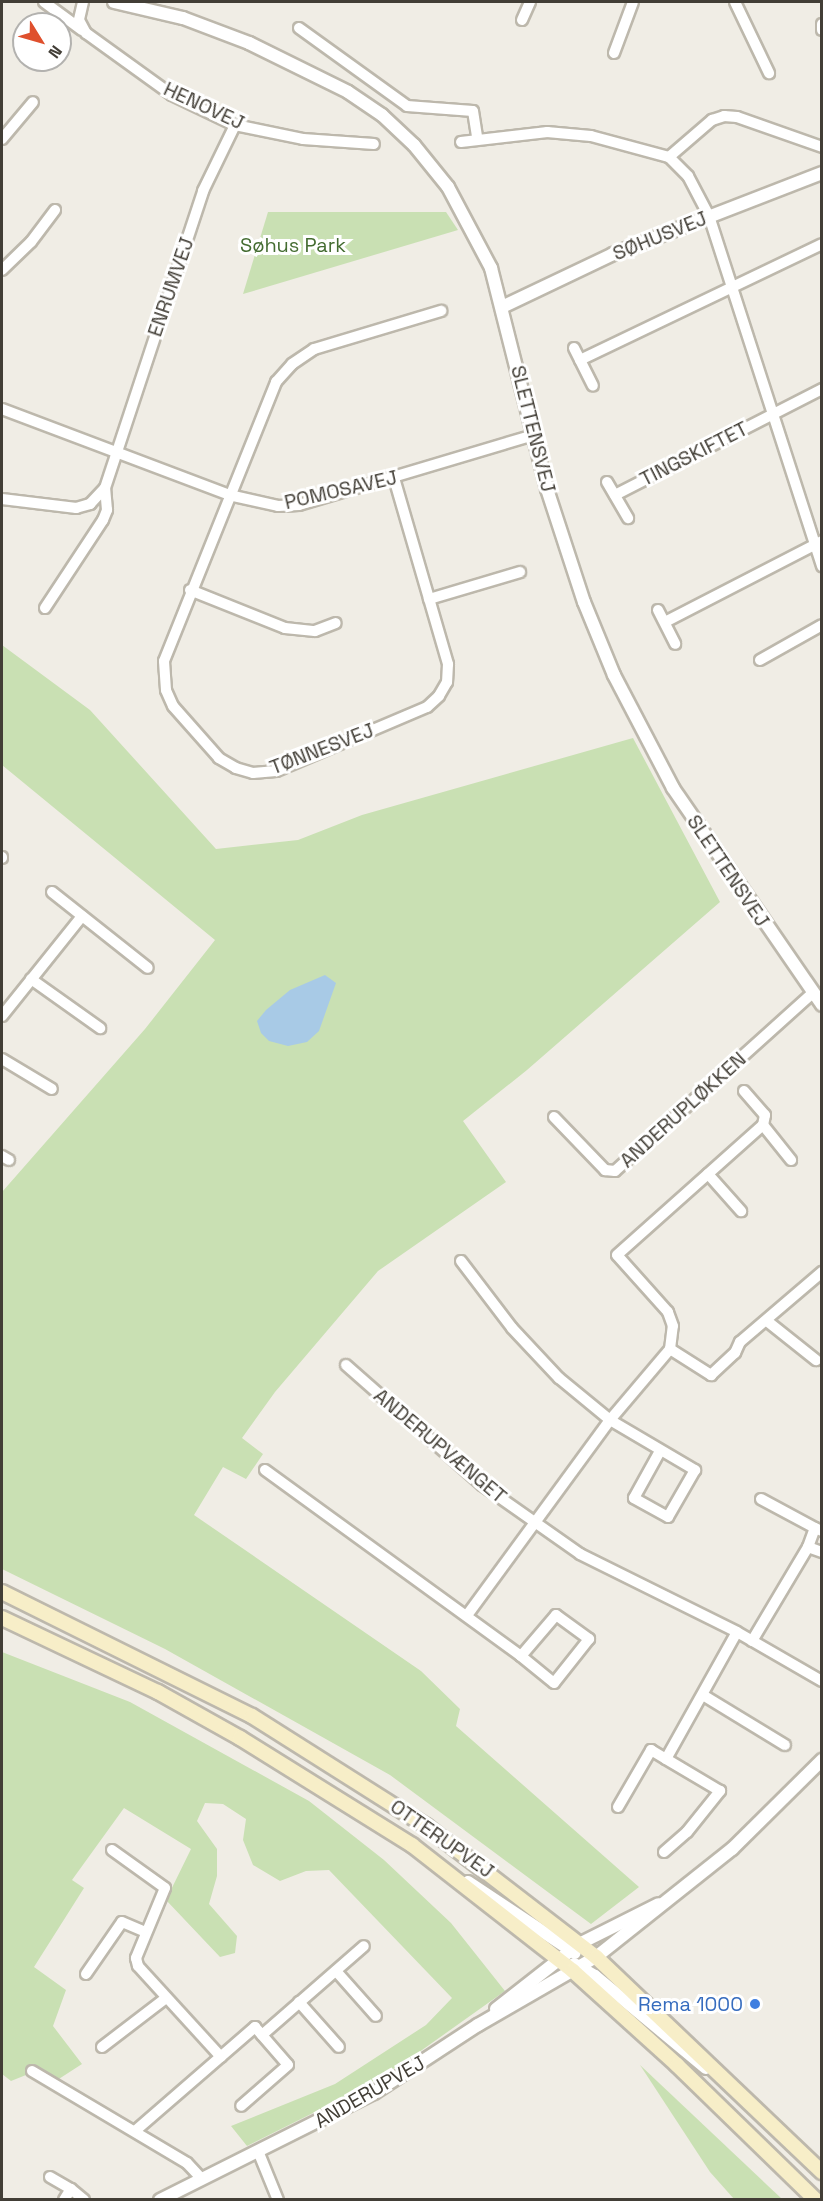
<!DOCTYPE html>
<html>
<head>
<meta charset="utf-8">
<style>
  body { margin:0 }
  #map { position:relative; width:823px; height:2201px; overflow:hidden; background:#f0ede5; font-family:"Space Grotesk",sans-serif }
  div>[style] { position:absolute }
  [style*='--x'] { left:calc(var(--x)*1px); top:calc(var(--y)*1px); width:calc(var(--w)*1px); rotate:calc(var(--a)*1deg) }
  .green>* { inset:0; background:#c9e0b3 }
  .water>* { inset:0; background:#a8cae6 }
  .roads { filter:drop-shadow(2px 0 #bdb8ac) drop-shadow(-2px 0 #bdb8ac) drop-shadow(0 2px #bdb8ac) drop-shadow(0 -2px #bdb8ac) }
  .minor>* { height:10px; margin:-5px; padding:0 5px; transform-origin:5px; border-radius:5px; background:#fff }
  .tertiary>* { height:12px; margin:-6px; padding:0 6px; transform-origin:6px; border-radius:6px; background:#fff }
  .secondary>* { height:14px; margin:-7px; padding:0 7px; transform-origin:7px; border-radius:7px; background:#f7eec8 }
  .dots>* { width:16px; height:16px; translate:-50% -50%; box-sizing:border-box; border:3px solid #fff; border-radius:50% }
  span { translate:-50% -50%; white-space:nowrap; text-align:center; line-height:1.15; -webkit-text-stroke:6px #fff; paint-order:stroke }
  .street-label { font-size:20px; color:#423e36 }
  .park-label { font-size:20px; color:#446c31 }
  .shop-label { font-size:20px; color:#366cbe }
  .right { translate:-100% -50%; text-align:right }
  .frame { position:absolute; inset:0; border:3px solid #423e36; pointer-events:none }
  .north { position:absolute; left:12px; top:12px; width:60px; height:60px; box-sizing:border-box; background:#fff; border:2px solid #b3b2af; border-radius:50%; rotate:127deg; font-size:16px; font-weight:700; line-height:24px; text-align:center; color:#423e36 }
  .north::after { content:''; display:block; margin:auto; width:21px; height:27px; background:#df502d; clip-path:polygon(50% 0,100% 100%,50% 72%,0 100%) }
</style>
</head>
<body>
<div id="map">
  <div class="green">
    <div style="clip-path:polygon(268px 212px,446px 212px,458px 230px,243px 294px)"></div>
    <div style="clip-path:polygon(2px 645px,90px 710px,216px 849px,298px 840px,362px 815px,633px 738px,720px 902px,527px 1070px,463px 1121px,506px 1182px,378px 1271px,275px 1392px,242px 1438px,263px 1454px,246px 1479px,223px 1467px,194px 1515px,421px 1671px,460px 1709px,456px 1726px,639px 1887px,591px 1924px,390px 1775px,165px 1649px,2px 1569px,2px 1192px,145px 1029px,215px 940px,2px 765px)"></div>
    <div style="clip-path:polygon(2px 1652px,130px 1702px,309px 1801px,384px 1860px,451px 1923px,505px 1991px,408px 2060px,353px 2093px,247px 2146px,231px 2126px,335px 2084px,426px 2025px,452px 1998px,329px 1870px,306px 1871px,280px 1881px,253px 1865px,243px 1840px,246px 1819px,223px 1804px,205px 1803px,197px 1821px,217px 1849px,217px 1876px,209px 1904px,237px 1936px,235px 1953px,220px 1957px,166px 1900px,191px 1849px,124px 1808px,72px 1880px,84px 1888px,34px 1967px,66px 1990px,53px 2026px,82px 2064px,48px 2086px,26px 2075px,11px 2081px,2px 2074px)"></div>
    <div style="clip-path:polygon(640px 2065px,782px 2199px,734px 2199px,710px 2172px)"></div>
  </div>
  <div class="water">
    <div style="clip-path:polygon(325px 975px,336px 983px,319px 1031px,307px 1042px,288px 1046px,269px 1041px,261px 1033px,257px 1021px,266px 1010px,290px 990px)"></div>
  </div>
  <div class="roads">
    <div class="minor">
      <div style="--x:44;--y:2;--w:47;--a:36.4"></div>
      <div style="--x:83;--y:2;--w:18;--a:103"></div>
      <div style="--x:79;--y:20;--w:15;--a:62"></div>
      <div style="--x:86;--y:33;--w:106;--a:35.8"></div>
      <div style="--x:172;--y:95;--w:70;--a:25.5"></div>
      <div style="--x:235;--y:125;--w:69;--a:11.6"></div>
      <div style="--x:303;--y:139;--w:71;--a:4"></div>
      <div style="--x:735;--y:2;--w:79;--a:64.4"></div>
      <div style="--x:522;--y:20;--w:20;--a:-66"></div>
      <div style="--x:822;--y:24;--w:6;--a:90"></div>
      <div style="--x:299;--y:28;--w:133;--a:35.8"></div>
      <div style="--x:407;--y:106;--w:66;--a:4.3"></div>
      <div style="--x:473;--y:111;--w:26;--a:81"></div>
      <div style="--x:614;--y:53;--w:54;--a:-69.6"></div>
      <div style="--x:2;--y:139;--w:48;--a:-50"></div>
      <div style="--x:461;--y:142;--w:87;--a:-6.6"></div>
      <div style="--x:547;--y:132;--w:44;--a:5.2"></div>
      <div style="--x:591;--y:136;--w:81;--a:15.1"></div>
      <div style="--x:669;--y:157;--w:27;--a:45"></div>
      <div style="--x:688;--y:176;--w:45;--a:62.3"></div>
      <div style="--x:709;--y:216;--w:368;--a:72.1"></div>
      <div style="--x:669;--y:157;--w:57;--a:-40.7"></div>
      <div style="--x:712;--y:120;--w:13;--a:-18"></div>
      <div style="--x:724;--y:116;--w:13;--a:4"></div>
      <div style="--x:737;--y:117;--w:90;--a:19.4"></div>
      <div style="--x:2;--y:270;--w:40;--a:-44"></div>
      <div style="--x:31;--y:242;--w:40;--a:-53"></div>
      <div style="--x:574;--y:348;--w:42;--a:63.4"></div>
      <div style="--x:580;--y:360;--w:268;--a:-25.6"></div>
      <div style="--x:2;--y:409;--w:243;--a:20.7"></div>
      <div style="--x:229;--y:495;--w:50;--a:12.7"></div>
      <div style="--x:278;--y:506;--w:21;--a:-3"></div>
      <div style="--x:299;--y:505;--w:245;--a:-16.6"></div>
      <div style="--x:394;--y:478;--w:194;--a:73.8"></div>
      <div style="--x:448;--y:664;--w:18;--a:93"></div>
      <div style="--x:447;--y:682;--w:16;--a:120"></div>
      <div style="--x:439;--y:696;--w:16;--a:137"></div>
      <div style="--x:427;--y:707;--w:164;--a:157"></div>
      <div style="--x:276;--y:771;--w:23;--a:175"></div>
      <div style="--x:253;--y:773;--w:18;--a:-164"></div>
      <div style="--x:236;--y:768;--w:20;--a:-150"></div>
      <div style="--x:219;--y:758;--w:69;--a:-131.5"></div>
      <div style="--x:173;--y:706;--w:17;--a:-114"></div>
      <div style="--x:166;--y:690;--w:29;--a:-94"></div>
      <div style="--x:164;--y:661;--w:301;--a:-68.1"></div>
      <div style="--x:276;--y:382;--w:24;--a:-48"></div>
      <div style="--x:292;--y:364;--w:27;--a:-34"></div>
      <div style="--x:314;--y:349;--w:133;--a:-16.7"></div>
      <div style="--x:607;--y:482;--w:42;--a:59.7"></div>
      <div style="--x:615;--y:495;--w:233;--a:-27.1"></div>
      <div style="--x:2;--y:499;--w:75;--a:6.9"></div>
      <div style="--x:76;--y:508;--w:15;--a:-16"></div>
      <div style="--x:90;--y:504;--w:22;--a:-47"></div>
      <div style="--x:105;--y:488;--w:313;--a:-71.7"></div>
      <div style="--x:203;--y:191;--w:73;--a:-64.1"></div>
      <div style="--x:190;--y:590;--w:102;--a:21.8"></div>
      <div style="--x:285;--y:628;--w:30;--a:6"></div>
      <div style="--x:315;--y:631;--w:22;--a:-21"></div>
      <div style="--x:429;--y:599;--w:95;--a:-16.5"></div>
      <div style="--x:45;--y:608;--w:105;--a:-56.6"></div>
      <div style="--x:103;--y:520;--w:11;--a:-68"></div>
      <div style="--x:107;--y:510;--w:22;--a:-95"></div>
      <div style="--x:658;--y:610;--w:38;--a:63"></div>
      <div style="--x:665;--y:622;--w:177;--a:-27.3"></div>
      <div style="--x:760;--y:660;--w:71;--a:-29.4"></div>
      <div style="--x:2;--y:857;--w:1;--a:90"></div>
      <div style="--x:52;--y:892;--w:122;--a:38.4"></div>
      <div style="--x:31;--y:979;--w:85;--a:35.4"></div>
      <div style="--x:2;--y:1016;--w:128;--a:-51.3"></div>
      <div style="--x:2;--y:1059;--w:58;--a:31"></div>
      <div style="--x:744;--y:1091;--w:32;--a:49"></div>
      <div style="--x:765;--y:1115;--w:10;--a:101"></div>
      <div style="--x:554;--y:1117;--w:74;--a:46.1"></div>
      <div style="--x:605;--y:1170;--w:10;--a:6"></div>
      <div style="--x:615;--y:1171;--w:266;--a:-42"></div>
      <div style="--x:2;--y:1156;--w:8;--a:30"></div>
      <div style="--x:708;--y:1174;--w:50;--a:48.3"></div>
      <div style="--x:461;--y:1261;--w:84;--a:52.7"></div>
      <div style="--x:512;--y:1328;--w:69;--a:46.8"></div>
      <div style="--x:559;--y:1378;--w:66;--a:39.5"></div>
      <div style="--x:610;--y:1420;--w:99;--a:30.5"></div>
      <div style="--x:695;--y:1470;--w:54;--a:119.9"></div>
      <div style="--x:668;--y:1517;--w:39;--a:-151"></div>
      <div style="--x:634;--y:1498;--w:54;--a:-61"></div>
      <div style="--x:767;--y:1321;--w:63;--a:38.5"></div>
      <div style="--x:670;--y:1349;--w:23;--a:-83"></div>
      <div style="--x:673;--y:1326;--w:15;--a:-110"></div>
      <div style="--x:668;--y:1312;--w:76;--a:-131.8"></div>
      <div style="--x:617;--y:1255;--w:195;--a:-41.7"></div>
      <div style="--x:763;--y:1125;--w:45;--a:51.3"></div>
      <div style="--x:670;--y:1349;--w:49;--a:32.4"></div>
      <div style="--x:711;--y:1375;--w:33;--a:-43"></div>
      <div style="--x:735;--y:1353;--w:12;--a:-66"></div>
      <div style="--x:740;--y:1342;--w:108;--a:-40.5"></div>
      <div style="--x:346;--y:1365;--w:181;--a:41.4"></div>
      <div style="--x:482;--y:1485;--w:120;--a:35.1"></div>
      <div style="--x:580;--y:1554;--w:175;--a:26.4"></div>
      <div style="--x:737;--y:1632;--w:98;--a:30"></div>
      <div style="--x:265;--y:1470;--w:316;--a:36"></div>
      <div style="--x:521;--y:1656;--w:54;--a:-49.5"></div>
      <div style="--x:556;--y:1615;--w:41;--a:36"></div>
      <div style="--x:589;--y:1639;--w:56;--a:128.5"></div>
      <div style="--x:554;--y:1683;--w:43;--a:-140.7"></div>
      <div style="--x:761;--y:1499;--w:61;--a:28.2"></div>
      <div style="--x:808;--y:1547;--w:15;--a:20"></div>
      <div style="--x:468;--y:1614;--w:240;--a:-53.8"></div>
      <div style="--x:610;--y:1420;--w:93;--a:-49.8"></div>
      <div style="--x:752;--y:1641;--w:109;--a:-59.2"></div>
      <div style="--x:808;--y:1547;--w:20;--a:-70"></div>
      <div style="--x:815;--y:1528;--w:8;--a:23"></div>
      <div style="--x:703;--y:1695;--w:96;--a:31.4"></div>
      <div style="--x:618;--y:1807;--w:66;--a:-59.9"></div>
      <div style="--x:651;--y:1750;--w:17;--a:31"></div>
      <div style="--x:666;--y:1759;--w:145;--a:-60.8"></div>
      <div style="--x:112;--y:1850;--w:65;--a:35.6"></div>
      <div style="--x:165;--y:1888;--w:76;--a:112.5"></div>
      <div style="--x:136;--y:1958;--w:8;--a:76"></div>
      <div style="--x:138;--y:1966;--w:123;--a:47.6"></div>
      <div style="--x:664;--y:1852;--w:30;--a:-41"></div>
      <div style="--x:687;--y:1832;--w:53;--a:-51.2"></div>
      <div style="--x:720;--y:1791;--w:63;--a:-149.3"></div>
      <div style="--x:336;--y:1971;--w:60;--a:48.4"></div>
      <div style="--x:86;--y:1974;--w:63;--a:-55.3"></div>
      <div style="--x:122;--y:1922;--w:25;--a:23"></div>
      <div style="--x:299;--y:2002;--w:60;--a:48.4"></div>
      <div style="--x:262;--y:2035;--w:135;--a:-41.1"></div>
      <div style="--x:102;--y:2047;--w:81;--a:-37.4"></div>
      <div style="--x:32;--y:2071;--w:180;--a:30.7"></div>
      <div style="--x:187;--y:2163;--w:21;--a:47"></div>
      <div style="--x:135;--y:2131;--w:159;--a:-40.9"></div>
      <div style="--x:255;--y:2027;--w:50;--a:49"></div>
      <div style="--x:288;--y:2065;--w:62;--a:138.9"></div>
      <div style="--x:258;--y:2151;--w:53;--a:67.8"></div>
      <div style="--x:50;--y:2177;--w:24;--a:30"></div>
      <div style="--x:64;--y:2200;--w:13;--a:-58"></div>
      <div style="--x:71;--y:2189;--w:17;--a:40"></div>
    </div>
    <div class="tertiary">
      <div style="--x:114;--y:2;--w:71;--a:13.1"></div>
      <div style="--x:183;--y:18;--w:71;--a:20.7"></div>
      <div style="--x:249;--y:43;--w:110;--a:26.3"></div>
      <div style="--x:348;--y:92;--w:41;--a:34.1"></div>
      <div style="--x:382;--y:115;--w:44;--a:43.2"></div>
      <div style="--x:414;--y:145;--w:54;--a:51"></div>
      <div style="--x:448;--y:187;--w:92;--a:62"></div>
      <div style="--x:491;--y:268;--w:228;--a:75.8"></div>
      <div style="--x:547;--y:489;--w:119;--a:71.9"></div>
      <div style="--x:584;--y:602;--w:79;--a:67.7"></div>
      <div style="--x:614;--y:675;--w:127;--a:62.4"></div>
      <div style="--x:673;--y:788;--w:263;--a:55.5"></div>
      <div style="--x:502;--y:307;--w:123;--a:-25.5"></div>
      <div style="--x:613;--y:254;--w:224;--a:-21.2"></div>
      <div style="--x:468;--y:1882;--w:128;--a:33.6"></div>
      <div style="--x:574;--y:1964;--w:24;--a:30"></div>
      <div style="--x:595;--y:1976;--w:144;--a:39.7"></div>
      <div style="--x:496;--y:2009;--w:105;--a:-38.1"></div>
      <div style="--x:579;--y:1944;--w:89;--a:-26.6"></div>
      <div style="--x:160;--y:2200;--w:239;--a:-26.6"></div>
      <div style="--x:374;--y:2093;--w:124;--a:-33.2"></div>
      <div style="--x:478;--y:2025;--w:136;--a:-30"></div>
      <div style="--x:596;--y:1957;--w:174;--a:-38.5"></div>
      <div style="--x:732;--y:1849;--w:127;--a:-44.7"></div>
    </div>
    <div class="secondary">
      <div style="--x:2;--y:1592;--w:279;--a:26.4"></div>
      <div style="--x:252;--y:1716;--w:206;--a:32.3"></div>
      <div style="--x:426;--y:1826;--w:215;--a:37.6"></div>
      <div style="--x:596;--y:1957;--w:312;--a:43.6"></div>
      <div style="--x:2;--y:1618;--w:173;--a:25.4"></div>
      <div style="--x:158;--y:1692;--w:94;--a:29.3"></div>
      <div style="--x:240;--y:1738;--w:203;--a:31.9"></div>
      <div style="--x:412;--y:1845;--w:204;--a:38"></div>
      <div style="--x:573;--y:1971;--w:140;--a:42.1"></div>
      <div style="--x:677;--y:2065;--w:194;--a:44.2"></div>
    </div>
  </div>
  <div class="dots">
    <div style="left:755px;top:2004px;background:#3f7fe0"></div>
  </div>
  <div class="street-label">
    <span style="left:204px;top:106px;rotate:25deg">HENOVEJ</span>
    <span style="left:660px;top:236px;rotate:-22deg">SØHUSVEJ</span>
    <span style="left:171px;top:287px;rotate:-71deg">ENRUMVEJ</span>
    <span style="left:533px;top:429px;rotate:76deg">SLETTENSVEJ</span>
    <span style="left:694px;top:454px;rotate:-27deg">TINGSKIFTET</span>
    <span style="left:341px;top:490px;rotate:-13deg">POMOSAVEJ</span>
    <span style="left:322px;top:749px;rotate:-21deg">TØNNESVEJ</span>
    <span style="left:728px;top:871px;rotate:56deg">SLETTENSVEJ</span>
    <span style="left:683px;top:1110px;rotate:-42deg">ANDERUPLØKKEN</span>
    <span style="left:440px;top:1446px;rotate:40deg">ANDERUPVÆNGET</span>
    <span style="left:442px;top:1839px;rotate:35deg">OTTERUPVEJ</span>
    <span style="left:370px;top:2092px;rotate:-30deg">ANDERUPVEJ</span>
  </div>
  <div class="park-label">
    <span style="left:293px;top:245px">Søhus Park</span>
  </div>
  <div class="shop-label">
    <span class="right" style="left:743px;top:2004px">Rema 1000</span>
  </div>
  <div class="frame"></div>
  <div class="north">N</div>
</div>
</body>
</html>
